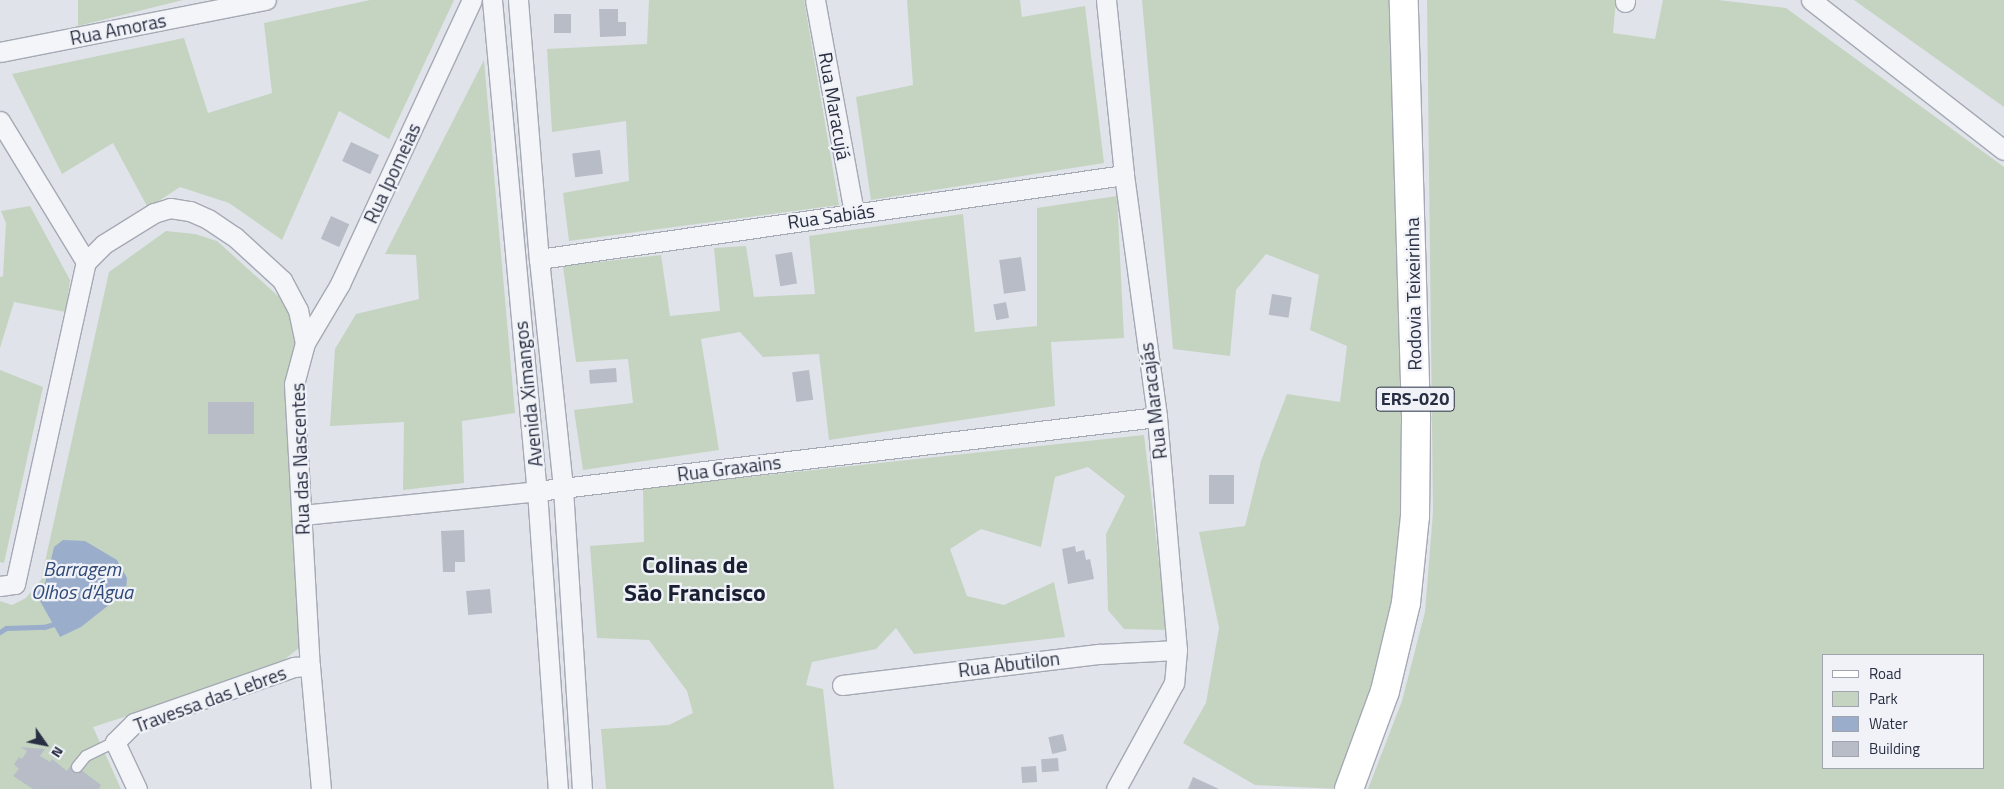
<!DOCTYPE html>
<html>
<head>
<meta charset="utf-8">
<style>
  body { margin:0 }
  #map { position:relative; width:2004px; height:789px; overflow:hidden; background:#e0e3ea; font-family:"Titillium Web",sans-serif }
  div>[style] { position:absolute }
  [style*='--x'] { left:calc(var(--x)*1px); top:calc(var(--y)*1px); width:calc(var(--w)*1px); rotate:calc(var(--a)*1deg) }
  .green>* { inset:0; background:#c4d4c1 }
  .water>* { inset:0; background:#9aaecc }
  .stream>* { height:5px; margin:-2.5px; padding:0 2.5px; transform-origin:2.5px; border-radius:2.5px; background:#9aaecc }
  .building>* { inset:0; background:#b7bcc7; transform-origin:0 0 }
  .roads { filter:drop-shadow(1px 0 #a5a9b4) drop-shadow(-1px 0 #a5a9b4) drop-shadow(0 1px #a5a9b4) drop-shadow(0 -1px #a5a9b4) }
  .lane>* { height:10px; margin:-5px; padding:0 5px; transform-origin:5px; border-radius:5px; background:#f3f5f8 }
  .street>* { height:19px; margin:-9.5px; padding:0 9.5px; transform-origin:9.5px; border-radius:9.5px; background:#f3f5f8 }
  .primary>* { height:28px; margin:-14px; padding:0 14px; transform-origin:14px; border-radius:14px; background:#fff }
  span { translate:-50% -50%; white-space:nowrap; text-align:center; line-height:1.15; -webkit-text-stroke:4.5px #f0f2f7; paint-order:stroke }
  .shield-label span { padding:1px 4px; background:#f0f2f7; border:1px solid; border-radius:4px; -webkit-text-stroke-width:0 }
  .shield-label { font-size:18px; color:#282f42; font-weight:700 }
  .street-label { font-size:19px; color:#282f42 }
  .water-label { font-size:20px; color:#304a78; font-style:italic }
  .district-label { font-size:24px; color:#1a2033; font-weight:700 }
  .legend { position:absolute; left:1822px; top:654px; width:162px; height:115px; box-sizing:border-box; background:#f0f2f7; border:1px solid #a0a4af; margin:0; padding:6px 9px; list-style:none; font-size:15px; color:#282f42 }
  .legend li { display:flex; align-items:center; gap:10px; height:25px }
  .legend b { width:25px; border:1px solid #a0a4af }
  .north { position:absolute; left:20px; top:719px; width:50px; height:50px; -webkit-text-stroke:4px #f0f2f7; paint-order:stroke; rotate:123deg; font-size:14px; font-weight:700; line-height:20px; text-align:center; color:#282f42 }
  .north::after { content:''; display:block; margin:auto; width:18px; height:22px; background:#282f42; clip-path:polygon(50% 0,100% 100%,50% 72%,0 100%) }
</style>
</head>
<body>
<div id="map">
  <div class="green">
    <div style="clip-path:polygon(78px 0,183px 0,78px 26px)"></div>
    <div style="clip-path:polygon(370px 0,454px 0,389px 139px,339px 111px,282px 240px,229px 203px,180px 187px,148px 208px,113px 143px,62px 174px,12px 74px,184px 38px,208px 113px,272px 93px,264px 23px)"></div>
    <div style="clip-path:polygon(649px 0,804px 0,839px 205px,569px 241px,563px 193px,629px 181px,626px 121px,552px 132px,547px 49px,647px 44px)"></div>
    <div style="clip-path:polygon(907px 0,1020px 0,1022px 17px,1085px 6px,1104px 163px,871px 200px,856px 97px,913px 85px)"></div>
    <div style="clip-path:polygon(1142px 0,1393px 0,1405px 514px,1396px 607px,1376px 692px,1339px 789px,1255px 785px,1183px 743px,1206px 703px,1219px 628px,1199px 532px,1245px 526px,1261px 461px,1287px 394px,1340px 402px,1347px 346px,1310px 330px,1319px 275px,1266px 254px,1236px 290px,1230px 356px,1173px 349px)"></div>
    <div style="clip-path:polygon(evenodd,1427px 0,1616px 0,1613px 33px,1655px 39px,1663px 0,1718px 0,1786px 8px,2004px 167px,2004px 789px,1368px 789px,1402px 701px,1425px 612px,1433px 512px,1427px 0,1823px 655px,1983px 655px,1983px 768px,1823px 768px,1823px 655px)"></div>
    <div style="clip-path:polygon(1854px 0,2004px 0,2004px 107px)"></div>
    <div style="clip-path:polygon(484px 60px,515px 413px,462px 421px,464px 483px,403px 490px,404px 422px,330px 426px,335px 349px,356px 314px,419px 299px,416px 255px,385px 254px)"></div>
    <div style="clip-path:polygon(1117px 196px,1124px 338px,1051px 342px,1055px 406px,829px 440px,819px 354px,763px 357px,740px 332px,701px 339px,719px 450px,583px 470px,574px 410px,633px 403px,628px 359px,576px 362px,563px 266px,661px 255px,670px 316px,720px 311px,714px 248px,746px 246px,754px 297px,815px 294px,809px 236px,963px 214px,975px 332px,1037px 326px,1037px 208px)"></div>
    <div style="clip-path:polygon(30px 206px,70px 280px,66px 312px,14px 302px,0 348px,0 277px,3px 276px,6px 223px,1px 211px)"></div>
    <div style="clip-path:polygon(evenodd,166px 231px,195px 234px,217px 241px,288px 305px,297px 342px,300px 647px,284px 660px,146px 710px,93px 727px,121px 789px,0 789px,0 601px,12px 605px,26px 598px,41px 580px,109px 272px,166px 231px,54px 547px,60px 637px,36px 594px,45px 583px,54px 547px)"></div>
    <div style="clip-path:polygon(0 370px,43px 387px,4px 563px,0 562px)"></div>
    <div style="clip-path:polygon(1144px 435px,1167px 630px,1124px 629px,1108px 610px,1106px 534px,1125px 496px,1088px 467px,1055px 477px,1041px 547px,981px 529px,950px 549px,967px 596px,1004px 605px,1054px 582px,1065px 637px,914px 654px,896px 628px,876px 649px,812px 662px,806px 685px,823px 689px,834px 789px,606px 789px,601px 729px,669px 725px,693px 713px,687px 691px,649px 640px,597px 638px,590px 546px,644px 542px,643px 488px)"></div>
  </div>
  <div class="water">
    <div style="clip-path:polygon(63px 540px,85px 541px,117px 560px,127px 578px,126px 590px,110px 604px,81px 627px,60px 637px,36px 594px,45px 583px,54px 547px)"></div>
  </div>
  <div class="stream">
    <div style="--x:0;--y:632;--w:7;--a:-34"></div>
    <div style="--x:6;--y:628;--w:38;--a:-2"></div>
    <div style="--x:44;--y:627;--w:10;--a:-17"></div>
  </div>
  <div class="building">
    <div style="clip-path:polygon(599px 9px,618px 9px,618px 22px,626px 22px,626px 36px,600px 37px)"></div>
    <div style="left:554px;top:14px;width:17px;height:19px"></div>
    <div style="left:351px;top:142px;width:31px;height:21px;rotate:25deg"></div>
    <div style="left:600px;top:150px;width:24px;height:28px;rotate:83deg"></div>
    <div style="left:331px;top:216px;width:20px;height:25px;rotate:24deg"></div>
    <div style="left:792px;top:252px;width:32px;height:17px;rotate:81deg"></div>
    <div style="left:1021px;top:257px;width:34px;height:22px;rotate:82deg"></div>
    <div style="left:1272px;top:294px;width:20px;height:21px;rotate:9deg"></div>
    <div style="left:1006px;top:302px;width:16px;height:13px;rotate:79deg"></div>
    <div style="left:616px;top:368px;width:14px;height:27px;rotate:86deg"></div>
    <div style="left:809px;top:370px;width:30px;height:17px;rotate:82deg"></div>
    <div style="left:208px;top:402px;width:46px;height:32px"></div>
    <div style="left:1209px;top:475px;width:25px;height:29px"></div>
    <div style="clip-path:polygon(464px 530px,465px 562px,455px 562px,455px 572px,443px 572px,441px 531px)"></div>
    <div style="clip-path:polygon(1075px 546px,1076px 552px,1084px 550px,1086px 560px,1090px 559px,1094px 579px,1068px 584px,1062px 549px)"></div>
    <div style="left:490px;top:589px;width:24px;height:24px;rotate:85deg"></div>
    <div style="left:1063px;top:734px;width:17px;height:15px;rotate:77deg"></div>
    <div style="clip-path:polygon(20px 747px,45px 749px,40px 756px,50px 762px,52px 759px,67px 771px,72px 763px,101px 785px,99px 789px,33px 789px,13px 776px,19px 769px,14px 764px,19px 757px,22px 759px,27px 751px)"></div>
    <div style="left:1058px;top:758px;width:13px;height:17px;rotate:86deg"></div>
    <div style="left:1036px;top:766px;width:16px;height:15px;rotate:86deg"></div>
    <div style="clip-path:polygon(1193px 777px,1219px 789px,1188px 789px)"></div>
  </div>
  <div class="roads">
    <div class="lane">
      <div style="--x:77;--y:767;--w:14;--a:-51"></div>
      <div style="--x:86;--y:756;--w:32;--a:-26"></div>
    </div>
    <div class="street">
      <div style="--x:492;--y:0;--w:493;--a:84.8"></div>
      <div style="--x:537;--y:491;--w:299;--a:86"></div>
      <div style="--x:518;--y:0;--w:260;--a:85.4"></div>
      <div style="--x:539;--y:259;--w:230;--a:84"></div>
      <div style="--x:563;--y:488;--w:302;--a:86.4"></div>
      <div style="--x:815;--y:0;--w:217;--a:79.6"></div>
      <div style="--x:1106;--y:0;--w:176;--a:84.1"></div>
      <div style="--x:1124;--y:175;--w:244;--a:82.2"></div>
      <div style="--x:1157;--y:417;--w:234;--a:85.1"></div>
      <div style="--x:1177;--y:650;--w:33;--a:95"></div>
      <div style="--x:1174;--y:683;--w:121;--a:118.7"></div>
      <div style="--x:1811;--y:0;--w:244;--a:37.9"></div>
      <div style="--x:1625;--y:2;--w:2;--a:-90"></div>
      <div style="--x:0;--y:52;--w:271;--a:-11.1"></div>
      <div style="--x:0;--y:121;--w:165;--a:58.6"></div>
      <div style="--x:539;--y:259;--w:591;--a:-8.17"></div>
      <div style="--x:305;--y:343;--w:69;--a:-59.3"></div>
      <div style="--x:340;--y:284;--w:313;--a:-65.1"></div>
      <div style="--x:302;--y:515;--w:236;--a:-5.8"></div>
      <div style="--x:537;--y:491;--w:624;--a:-6.81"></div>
      <div style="--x:0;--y:586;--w:15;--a:-8"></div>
      <div style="--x:15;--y:584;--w:330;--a:-77.6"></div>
      <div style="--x:86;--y:262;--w:25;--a:-45"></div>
      <div style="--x:104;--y:244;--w:59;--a:-31.8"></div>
      <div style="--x:154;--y:213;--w:17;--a:-17"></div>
      <div style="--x:170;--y:208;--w:20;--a:9"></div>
      <div style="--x:190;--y:211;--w:20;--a:24"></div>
      <div style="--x:208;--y:219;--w:32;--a:34"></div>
      <div style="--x:235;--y:237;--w:64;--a:42.5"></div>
      <div style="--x:282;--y:280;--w:34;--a:62"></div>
      <div style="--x:298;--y:310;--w:34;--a:78"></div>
      <div style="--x:305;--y:343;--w:42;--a:105"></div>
      <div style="--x:294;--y:384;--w:282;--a:86.8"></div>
      <div style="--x:310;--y:666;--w:123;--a:84.9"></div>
      <div style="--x:842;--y:685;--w:260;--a:-6.9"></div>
      <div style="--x:1100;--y:654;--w:77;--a:-3"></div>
      <div style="--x:137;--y:789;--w:52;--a:-115.1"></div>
      <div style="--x:115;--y:742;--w:27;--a:-45"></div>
      <div style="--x:134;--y:723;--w:170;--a:-19.3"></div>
      <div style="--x:294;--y:667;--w:16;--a:-4"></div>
    </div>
    <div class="primary">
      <div style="--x:1349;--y:789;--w:104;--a:-69.8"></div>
      <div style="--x:1385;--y:691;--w:90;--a:-76.6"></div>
      <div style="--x:1406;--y:603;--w:87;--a:-84.1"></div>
      <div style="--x:1415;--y:516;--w:100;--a:-89.4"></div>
      <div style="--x:1416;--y:416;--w:416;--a:-91.7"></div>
    </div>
  </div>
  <div class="shield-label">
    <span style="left:1415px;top:399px">ERS-020</span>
  </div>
  <div class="street-label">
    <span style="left:118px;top:29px;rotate:-11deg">Rua Amoras</span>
    <span style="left:835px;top:106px;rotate:80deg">Rua Maracujá</span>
    <span style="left:392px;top:173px;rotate:-65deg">Rua Ipomeias</span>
    <span style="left:831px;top:216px;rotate:-8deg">Rua Sabiás</span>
    <span style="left:1413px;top:294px;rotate:-91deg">Rodovia Teixeirinha</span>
    <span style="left:528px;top:394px;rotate:-96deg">Avenida Ximangos</span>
    <span style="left:1153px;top:401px;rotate:-97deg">Rua Maracajás</span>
    <span style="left:300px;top:459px;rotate:-92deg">Rua das Nascentes</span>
    <span style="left:729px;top:468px;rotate:-7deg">Rua Graxains</span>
    <span style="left:1009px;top:664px;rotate:-7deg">Rua Abutilon</span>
    <span style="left:210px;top:699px;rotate:-20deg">Travessa das Lebres</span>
  </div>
  <div class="water-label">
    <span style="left:82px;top:580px">Barragem<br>Olhos d'Água</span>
  </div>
  <div class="district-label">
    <span style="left:695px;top:579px">Colinas de<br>São Francisco</span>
  </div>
  <ul class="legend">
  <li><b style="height:6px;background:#fff"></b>Road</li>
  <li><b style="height:14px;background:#c4d4c1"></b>Park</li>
  <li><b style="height:14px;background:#9aaecc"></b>Water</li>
  <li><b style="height:14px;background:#b7bcc7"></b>Building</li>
  </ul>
  <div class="north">N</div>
</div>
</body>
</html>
